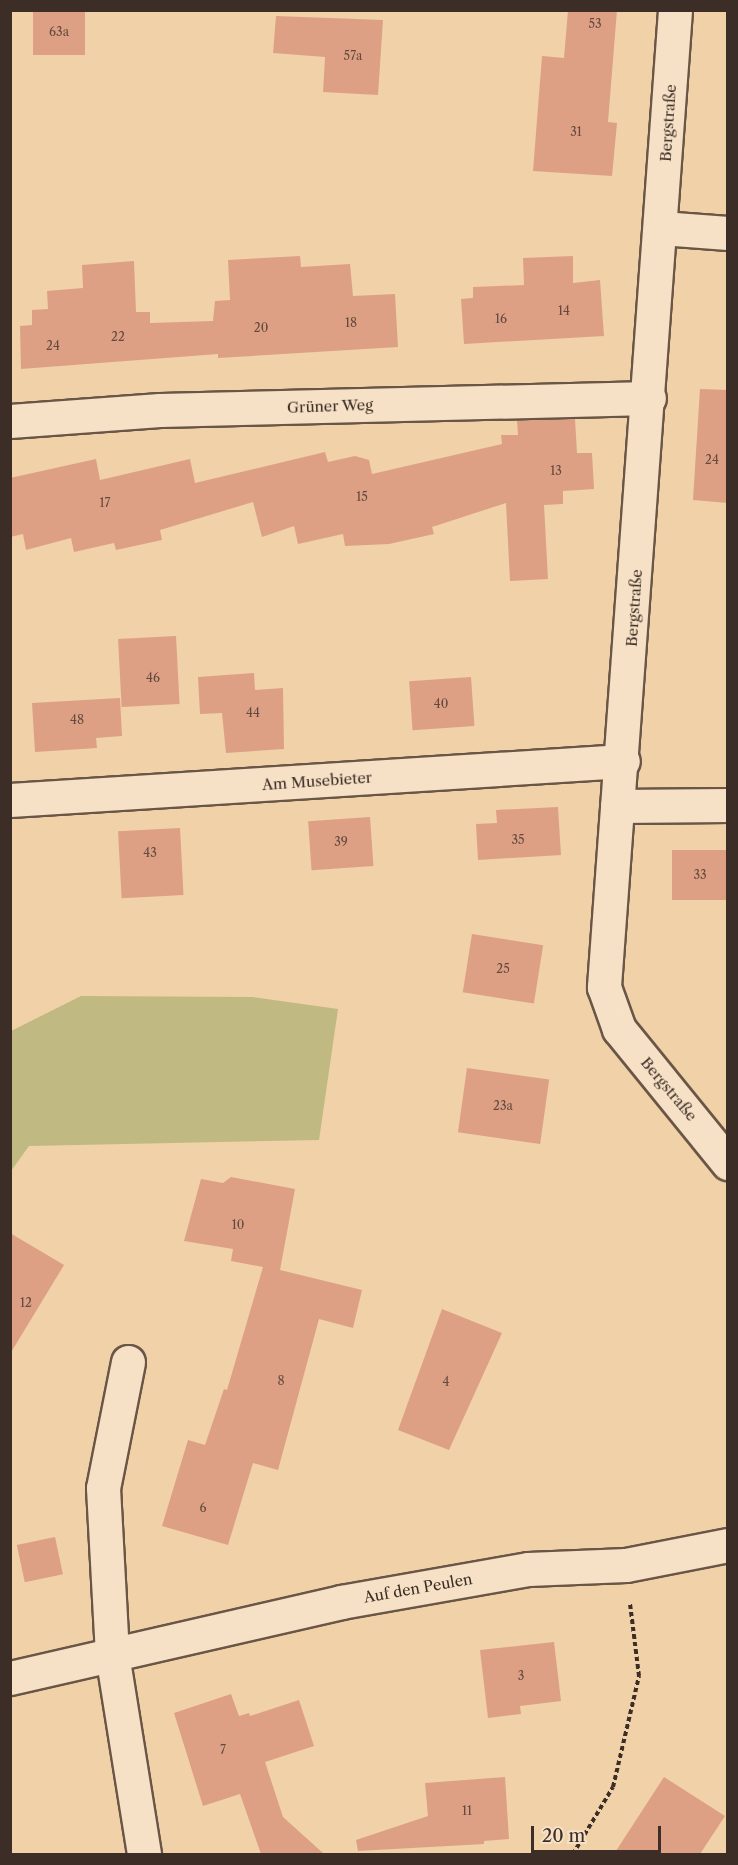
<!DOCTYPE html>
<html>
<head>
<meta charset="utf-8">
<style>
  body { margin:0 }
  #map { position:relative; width:738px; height:1865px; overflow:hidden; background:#f1d1a7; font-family:"Libre Caslon Text",serif }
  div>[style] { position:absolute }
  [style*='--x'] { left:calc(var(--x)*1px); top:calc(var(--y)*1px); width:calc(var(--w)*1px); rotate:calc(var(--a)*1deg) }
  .green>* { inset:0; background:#c1b982 }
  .building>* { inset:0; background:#dda085; transform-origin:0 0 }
  .path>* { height:4px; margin-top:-2px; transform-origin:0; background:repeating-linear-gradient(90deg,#3c2d26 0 4.5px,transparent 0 7.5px) }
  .roads { filter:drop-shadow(2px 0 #695646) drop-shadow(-2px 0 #695646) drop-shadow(0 2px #695646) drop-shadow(0 -2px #695646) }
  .minor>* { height:33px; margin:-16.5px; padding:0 16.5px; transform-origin:16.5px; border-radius:16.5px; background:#f6e1c6 }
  span { translate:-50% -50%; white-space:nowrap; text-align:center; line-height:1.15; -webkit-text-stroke:6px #f6e1c6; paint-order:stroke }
  .number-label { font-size:12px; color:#644a3e }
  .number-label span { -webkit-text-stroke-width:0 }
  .street-label { font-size:15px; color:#3c2d26 }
  .frame { position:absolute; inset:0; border:12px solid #3c2d26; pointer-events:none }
  .scale { position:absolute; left:531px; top:1826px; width:130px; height:27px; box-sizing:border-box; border:3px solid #3c2d26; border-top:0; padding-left:8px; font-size:18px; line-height:21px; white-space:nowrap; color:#3c2d26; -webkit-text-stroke:4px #f6e1c6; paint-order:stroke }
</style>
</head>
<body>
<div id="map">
  <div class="green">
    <div style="clip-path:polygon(81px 996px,253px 997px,338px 1009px,319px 1140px,29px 1146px,11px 1171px,11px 1031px)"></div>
  </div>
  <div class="building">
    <div style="left:33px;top:10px;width:52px;height:45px"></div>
    <div style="clip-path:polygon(568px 10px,617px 10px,608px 122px,617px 123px,612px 176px,533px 171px,542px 56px,564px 58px)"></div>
    <div style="clip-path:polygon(276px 16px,383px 20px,378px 95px,323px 92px,325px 57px,273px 53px)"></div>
    <div style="clip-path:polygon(300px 256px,301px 267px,350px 264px,353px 296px,395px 294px,398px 347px,218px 358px,218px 354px,21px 369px,20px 326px,32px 325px,32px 310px,48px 309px,47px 291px,83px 288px,82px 265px,134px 261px,136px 312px,150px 312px,150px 323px,213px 321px,215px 301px,230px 300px,228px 260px)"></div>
    <div style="clip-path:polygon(573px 256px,573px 283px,600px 280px,604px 336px,464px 344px,461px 299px,473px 298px,473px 287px,524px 285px,523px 258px)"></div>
    <div style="clip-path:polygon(700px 389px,728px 390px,728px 503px,693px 500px)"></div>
    <div style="clip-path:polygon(575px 419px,577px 453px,592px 453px,594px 489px,563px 491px,563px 504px,544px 505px,548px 579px,510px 581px,506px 503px,432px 527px,434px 534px,389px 544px,345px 546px,343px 534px,298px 544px,294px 526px,262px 537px,253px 502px,160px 530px,162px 540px,116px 550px,114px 543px,74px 552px,71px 538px,26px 550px,23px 534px,10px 537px,10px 478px,96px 459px,100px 480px,190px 459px,195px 483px,325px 452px,328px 462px,355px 456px,369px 460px,372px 474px,502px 444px,501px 435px,518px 435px,517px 420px)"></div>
    <div style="left:176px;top:636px;width:68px;height:58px;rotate:87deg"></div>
    <div style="clip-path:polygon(254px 673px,255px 690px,283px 688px,284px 749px,226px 753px,222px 713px,200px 714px,198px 677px)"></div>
    <div style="left:471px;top:677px;width:49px;height:62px;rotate:86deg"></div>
    <div style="clip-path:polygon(120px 698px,122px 736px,96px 738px,97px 748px,35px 752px,32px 703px)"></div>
    <div style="clip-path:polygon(558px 807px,561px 855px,478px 860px,476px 824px,497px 823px,496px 810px)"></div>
    <div style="left:370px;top:817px;width:49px;height:62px;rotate:86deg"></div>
    <div style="left:180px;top:828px;width:67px;height:62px;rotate:87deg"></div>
    <div style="left:672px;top:850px;width:56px;height:50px"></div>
    <div style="left:472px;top:934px;width:72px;height:59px;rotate:9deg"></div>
    <div style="left:467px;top:1068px;width:83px;height:65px;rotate:8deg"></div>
    <div style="clip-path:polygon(231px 1177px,295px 1189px,280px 1270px,362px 1290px,353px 1328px,319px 1319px,278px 1470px,253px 1463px,228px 1545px,162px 1526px,188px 1440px,205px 1445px,224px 1389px,227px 1390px,263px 1267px,231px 1261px,233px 1249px,184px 1241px,201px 1179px,223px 1183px)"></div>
    <div style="clip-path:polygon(10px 1233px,64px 1265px,10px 1354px)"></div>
    <div style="clip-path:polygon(442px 1309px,502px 1333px,449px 1450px,398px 1430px)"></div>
    <div style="left:55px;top:1537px;width:38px;height:39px;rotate:78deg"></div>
    <div style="clip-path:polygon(554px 1642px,561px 1701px,520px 1706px,521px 1714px,488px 1718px,480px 1650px)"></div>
    <div style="clip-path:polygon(231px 1694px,239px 1716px,249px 1713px,250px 1716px,299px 1700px,314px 1746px,265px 1762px,283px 1817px,324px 1854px,261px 1854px,240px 1794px,203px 1806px,174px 1713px)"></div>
    <div style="clip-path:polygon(505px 1777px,509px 1839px,484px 1841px,484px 1844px,358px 1851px,356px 1840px,428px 1816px,425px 1783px)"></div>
    <div style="clip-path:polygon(664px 1777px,725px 1816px,700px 1854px,614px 1854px)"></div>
  </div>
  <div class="path">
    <div style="--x:573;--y:1854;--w:78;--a:-59.2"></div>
    <div style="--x:613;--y:1787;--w:114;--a:-76.8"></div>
    <div style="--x:639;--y:1676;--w:73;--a:-97.1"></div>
  </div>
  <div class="roads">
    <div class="minor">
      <div style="--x:675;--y:10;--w:980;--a:94.16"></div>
      <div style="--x:604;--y:987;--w:45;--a:70.3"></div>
      <div style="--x:619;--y:1029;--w:173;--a:50.9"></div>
      <div style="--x:661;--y:228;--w:67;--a:4.3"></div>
      <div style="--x:10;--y:421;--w:150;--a:-4.2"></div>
      <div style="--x:160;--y:410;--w:489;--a:-1.4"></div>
      <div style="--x:10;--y:800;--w:614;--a:-3.64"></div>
      <div style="--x:617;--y:806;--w:111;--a:-0.5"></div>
      <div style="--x:128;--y:1362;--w:128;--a:101.2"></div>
      <div style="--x:103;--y:1488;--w:166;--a:86.9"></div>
      <div style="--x:112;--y:1654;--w:203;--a:80.9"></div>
      <div style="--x:10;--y:1678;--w:340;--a:-12.9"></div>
      <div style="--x:341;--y:1602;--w:190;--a:-10"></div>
      <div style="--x:528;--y:1569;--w:98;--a:-2.3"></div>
      <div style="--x:626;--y:1565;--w:104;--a:-11.1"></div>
    </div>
  </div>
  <div class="number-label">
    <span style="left:595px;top:24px">53</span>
    <span style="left:59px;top:32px">63a</span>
    <span style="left:353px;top:56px">57a</span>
    <span style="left:576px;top:132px">31</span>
    <span style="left:564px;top:311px">14</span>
    <span style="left:501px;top:319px">16</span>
    <span style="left:351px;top:323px">18</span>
    <span style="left:261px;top:328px">20</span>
    <span style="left:118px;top:337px">22</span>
    <span style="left:53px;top:346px">24</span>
    <span style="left:712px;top:460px">24</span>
    <span style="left:556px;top:471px">13</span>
    <span style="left:362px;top:497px">15</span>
    <span style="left:105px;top:503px">17</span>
    <span style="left:153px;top:678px">46</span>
    <span style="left:441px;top:704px">40</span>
    <span style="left:253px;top:713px">44</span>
    <span style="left:77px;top:720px">48</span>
    <span style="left:518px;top:840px">35</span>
    <span style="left:341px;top:842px">39</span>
    <span style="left:150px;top:853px">43</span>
    <span style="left:700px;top:875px">33</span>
    <span style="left:503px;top:969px">25</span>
    <span style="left:503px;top:1106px">23a</span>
    <span style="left:238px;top:1225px">10</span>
    <span style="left:26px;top:1303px">12</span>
    <span style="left:281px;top:1381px">8</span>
    <span style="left:446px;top:1382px">4</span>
    <span style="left:203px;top:1508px">6</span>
    <span style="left:521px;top:1676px">3</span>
    <span style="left:223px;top:1750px">7</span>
    <span style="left:467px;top:1811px">11</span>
  </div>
  <div class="street-label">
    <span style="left:668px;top:123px;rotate:-86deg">Bergstraße</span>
    <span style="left:330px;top:406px;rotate:-2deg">Grüner Weg</span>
    <span style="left:634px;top:608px;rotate:-86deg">Bergstraße</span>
    <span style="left:317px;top:781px;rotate:-4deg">Am Musebieter</span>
    <span style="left:669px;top:1089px;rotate:50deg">Bergstraße</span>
    <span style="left:418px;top:1588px;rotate:-10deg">Auf den Peulen</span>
  </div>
  <div class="frame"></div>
  <div class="scale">20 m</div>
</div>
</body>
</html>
